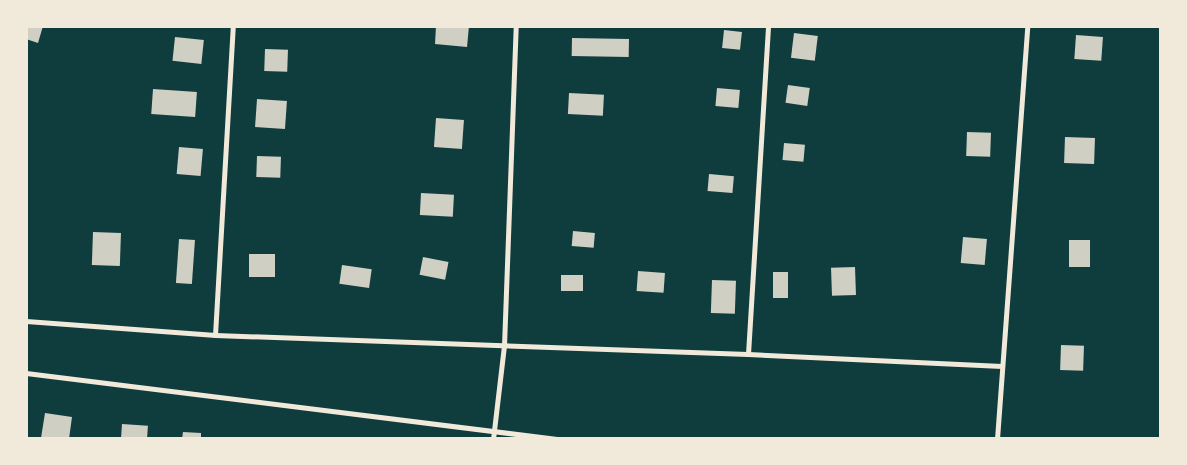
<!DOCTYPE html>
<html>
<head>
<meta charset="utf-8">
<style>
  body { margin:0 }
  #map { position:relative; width:1187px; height:465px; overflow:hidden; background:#0f3d3e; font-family:"Roboto Serif",serif }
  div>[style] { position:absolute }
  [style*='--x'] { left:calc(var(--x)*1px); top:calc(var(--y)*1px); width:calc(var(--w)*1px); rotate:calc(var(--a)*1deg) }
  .building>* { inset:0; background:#cfcfc3; transform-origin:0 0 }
  .minor>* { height:5px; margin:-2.5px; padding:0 2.5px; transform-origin:2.5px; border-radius:2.5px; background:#f1e9da }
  span { translate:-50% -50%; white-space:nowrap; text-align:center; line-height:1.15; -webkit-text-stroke:4px #f1e9da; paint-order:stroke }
  .frame { position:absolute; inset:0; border:28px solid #f1e9da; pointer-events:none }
</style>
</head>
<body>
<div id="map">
  <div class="building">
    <div style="clip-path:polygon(26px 26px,43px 26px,38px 43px,26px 39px)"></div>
    <div style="clip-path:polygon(436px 26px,469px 26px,467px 47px,435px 44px)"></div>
    <div style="left:724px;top:30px;width:18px;height:18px;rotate:6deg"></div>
    <div style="left:794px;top:33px;width:24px;height:25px;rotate:7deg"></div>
    <div style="left:1076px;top:35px;width:27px;height:24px;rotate:4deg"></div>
    <div style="left:175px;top:37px;width:29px;height:24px;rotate:6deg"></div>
    <div style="left:572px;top:38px;width:57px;height:18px;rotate:1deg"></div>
    <div style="left:265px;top:49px;width:23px;height:22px;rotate:2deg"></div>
    <div style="left:788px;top:85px;width:22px;height:18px;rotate:8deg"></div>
    <div style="left:717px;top:88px;width:23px;height:18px;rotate:5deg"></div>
    <div style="left:153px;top:89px;width:44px;height:25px;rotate:4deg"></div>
    <div style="left:569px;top:93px;width:35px;height:21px;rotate:3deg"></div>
    <div style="left:257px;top:99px;width:30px;height:28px;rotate:4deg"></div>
    <div style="left:436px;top:118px;width:28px;height:29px;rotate:4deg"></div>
    <div style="left:967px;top:132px;width:24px;height:24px;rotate:2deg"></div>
    <div style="left:1065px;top:137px;width:30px;height:26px;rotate:2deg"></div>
    <div style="left:784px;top:143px;width:21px;height:17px;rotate:5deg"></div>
    <div style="left:179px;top:147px;width:24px;height:27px;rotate:5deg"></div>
    <div style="left:257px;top:156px;width:24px;height:21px;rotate:2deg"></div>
    <div style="left:709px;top:174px;width:25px;height:17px;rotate:5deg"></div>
    <div style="left:421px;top:193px;width:33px;height:22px;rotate:3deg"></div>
    <div style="left:573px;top:231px;width:22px;height:15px;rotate:5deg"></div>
    <div style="left:93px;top:232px;width:28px;height:33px;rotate:2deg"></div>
    <div style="left:963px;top:237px;width:24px;height:26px;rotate:5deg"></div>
    <div style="left:179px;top:239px;width:16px;height:44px;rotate:4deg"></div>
    <div style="left:1069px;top:240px;width:21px;height:27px"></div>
    <div style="left:249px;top:254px;width:26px;height:23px"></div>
    <div style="left:423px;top:257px;width:26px;height:18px;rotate:11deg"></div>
    <div style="left:342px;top:265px;width:30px;height:19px;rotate:8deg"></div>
    <div style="left:855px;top:267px;width:28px;height:24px;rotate:88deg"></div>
    <div style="left:638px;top:271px;width:27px;height:20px;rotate:4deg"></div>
    <div style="left:773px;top:272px;width:15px;height:26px"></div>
    <div style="left:561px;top:275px;width:22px;height:16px"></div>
    <div style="left:712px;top:280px;width:24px;height:33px;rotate:2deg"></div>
    <div style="left:1061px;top:345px;width:23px;height:25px;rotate:2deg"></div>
    <div style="clip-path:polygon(45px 413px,72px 417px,69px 439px,41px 438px)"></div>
    <div style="left:122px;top:424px;width:26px;height:15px;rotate:4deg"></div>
    <div style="clip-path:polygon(183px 432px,201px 433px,201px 439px,182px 439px)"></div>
  </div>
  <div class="minor">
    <div style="--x:26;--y:321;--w:190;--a:4.2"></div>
    <div style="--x:215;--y:335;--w:533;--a:2.04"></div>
    <div style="--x:748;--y:354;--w:254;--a:2.7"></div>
    <div style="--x:215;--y:335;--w:310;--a:-86.7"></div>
    <div style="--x:748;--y:354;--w:329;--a:-86.5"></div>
    <div style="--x:26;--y:373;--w:535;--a:7.09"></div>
    <div style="--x:493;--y:439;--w:94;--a:-83.3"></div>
    <div style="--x:504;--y:346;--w:320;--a:-87.9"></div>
    <div style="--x:997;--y:439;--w:414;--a:-85.8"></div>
  </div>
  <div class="frame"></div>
</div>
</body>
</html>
